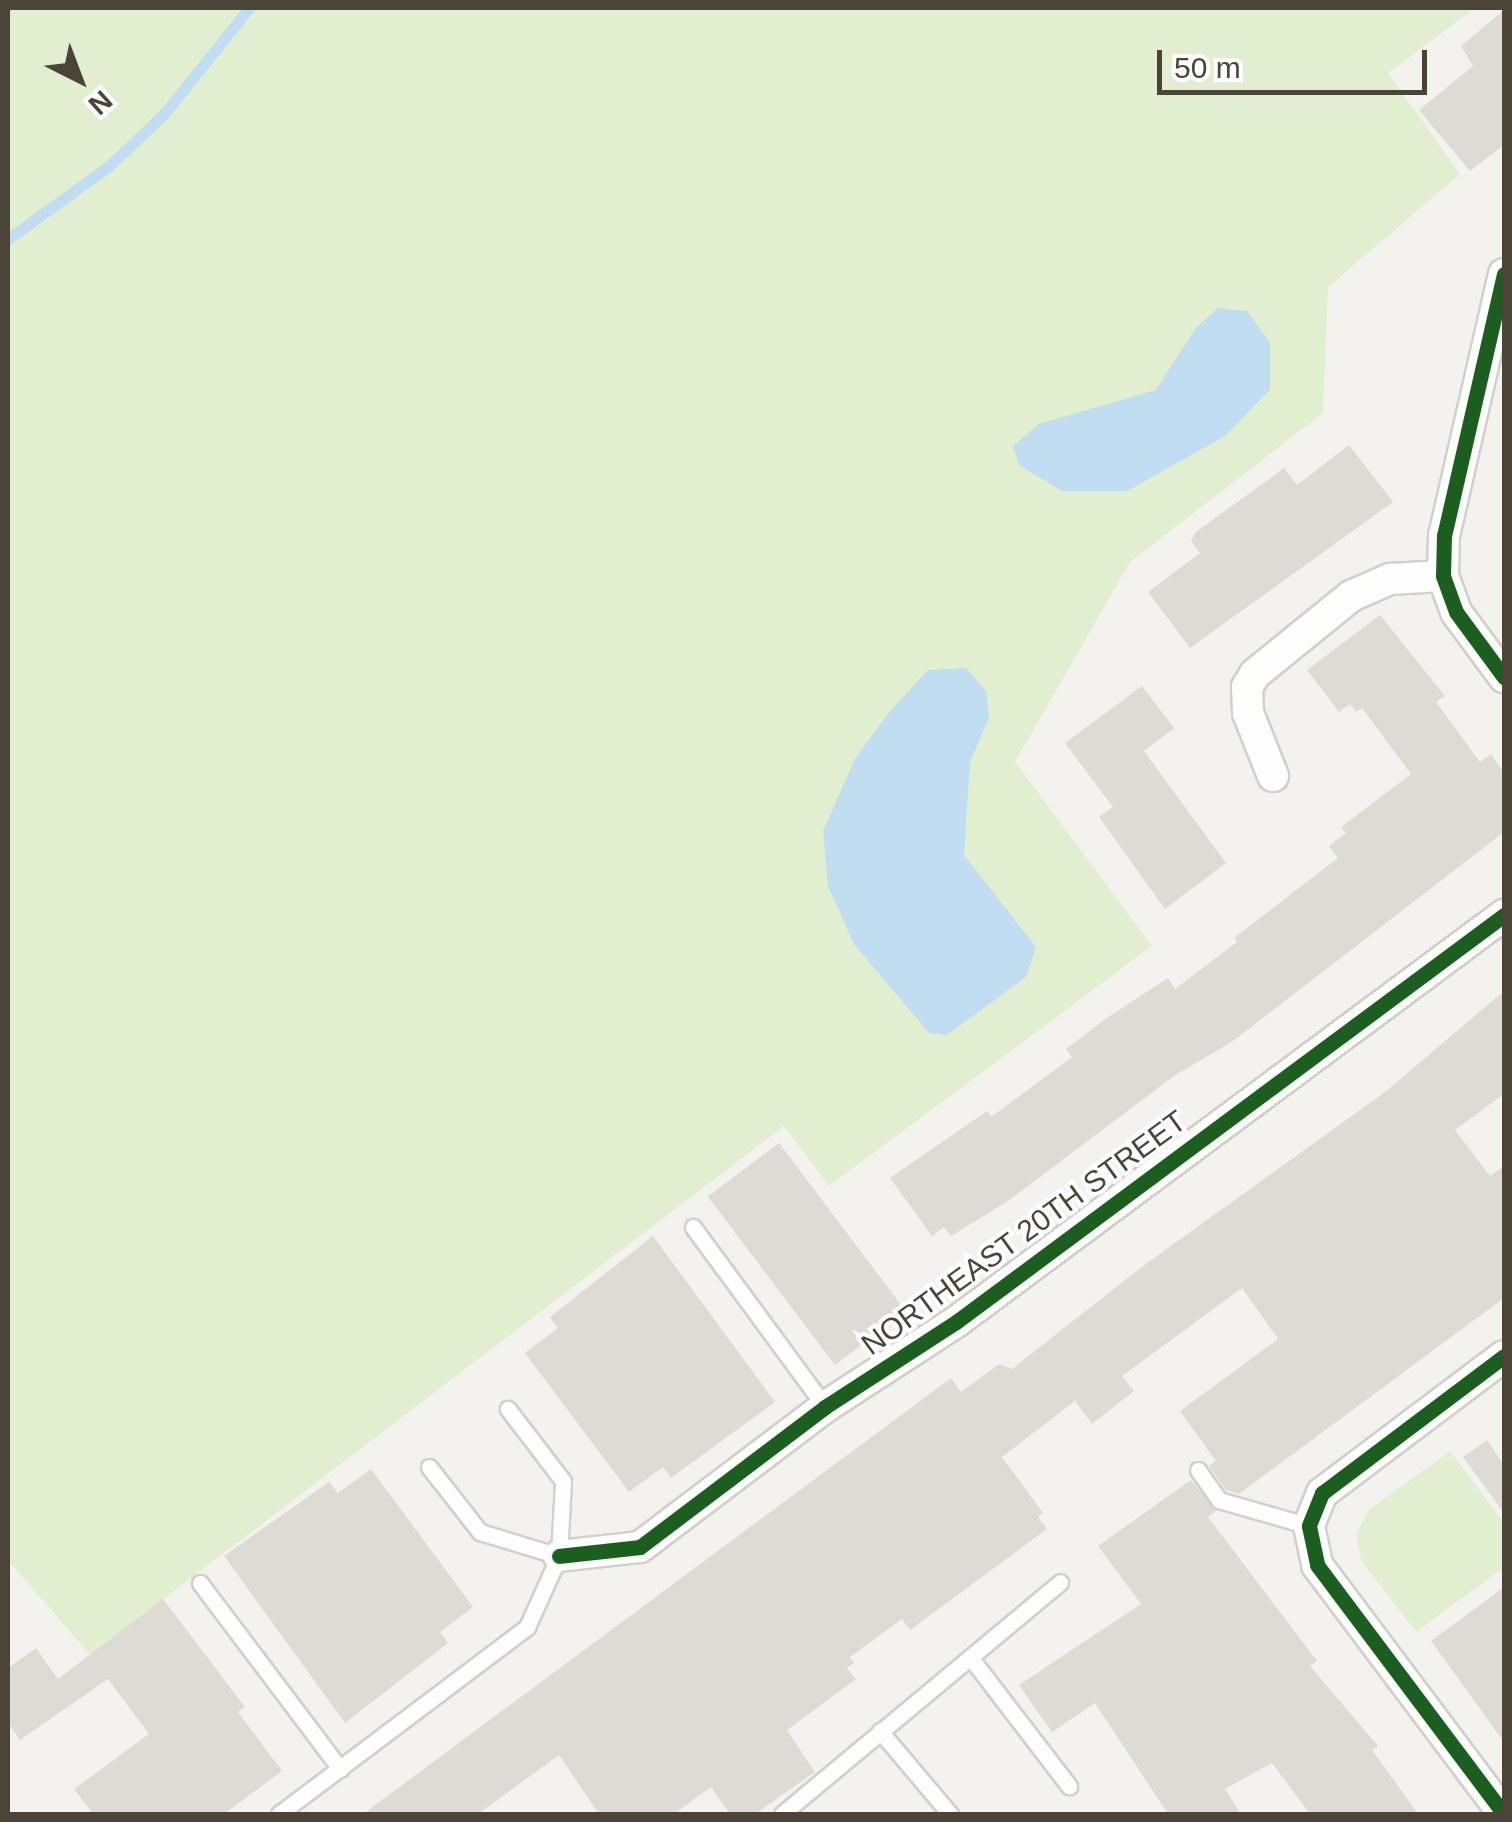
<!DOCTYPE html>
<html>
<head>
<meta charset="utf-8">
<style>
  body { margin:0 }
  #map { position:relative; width:1512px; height:1822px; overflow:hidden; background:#f4f2ee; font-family:Arial,sans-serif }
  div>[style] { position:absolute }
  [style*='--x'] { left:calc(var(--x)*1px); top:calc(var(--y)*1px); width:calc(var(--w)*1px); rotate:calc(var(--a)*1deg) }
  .green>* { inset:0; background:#e1eecf }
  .water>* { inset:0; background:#c0ddf1 }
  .stream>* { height:11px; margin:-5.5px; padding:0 5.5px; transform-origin:5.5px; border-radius:5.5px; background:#c0ddf1 }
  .building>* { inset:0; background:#dedbd6; transform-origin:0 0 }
  .roads { filter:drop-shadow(2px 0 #d2d0cb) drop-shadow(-2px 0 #d2d0cb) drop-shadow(0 2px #d2d0cb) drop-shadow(0 -2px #d2d0cb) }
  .lane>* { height:15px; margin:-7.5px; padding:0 7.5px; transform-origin:7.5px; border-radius:7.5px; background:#fdfdfc }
  .street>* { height:30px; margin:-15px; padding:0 15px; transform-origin:15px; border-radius:15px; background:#fdfdfc }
  .cycleway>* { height:15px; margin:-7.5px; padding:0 7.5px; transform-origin:7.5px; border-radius:7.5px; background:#1b5e20 }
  span { translate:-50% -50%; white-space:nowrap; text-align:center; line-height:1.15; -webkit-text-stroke:8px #fff; paint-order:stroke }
  .street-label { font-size:30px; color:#4b4439 }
  .frame { position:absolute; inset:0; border:10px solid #4b4439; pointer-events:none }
  .north { position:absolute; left:30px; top:30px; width:100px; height:100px; -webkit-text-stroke:8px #fff; paint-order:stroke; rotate:138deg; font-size:28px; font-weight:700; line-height:40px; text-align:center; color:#4b4439 }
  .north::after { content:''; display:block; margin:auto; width:35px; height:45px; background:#4b4439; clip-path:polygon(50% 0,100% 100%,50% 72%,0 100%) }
  .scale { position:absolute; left:1157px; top:50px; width:270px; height:45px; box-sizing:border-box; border:5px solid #4b4439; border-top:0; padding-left:12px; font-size:30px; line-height:35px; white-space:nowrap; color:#4b4439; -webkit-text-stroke:8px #fff; paint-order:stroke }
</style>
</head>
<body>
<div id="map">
  <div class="green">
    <div style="clip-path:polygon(8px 8px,1475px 8px,1388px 73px,1460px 174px,1328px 287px,1323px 413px,1130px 562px,1015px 762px,1152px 946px,829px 1186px,784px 1126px,90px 1655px,8px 1560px)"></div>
    <div style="clip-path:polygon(1450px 1451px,1504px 1523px,1504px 1576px,1500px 1570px,1416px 1632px,1361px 1560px,1356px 1534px,1369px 1510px)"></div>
  </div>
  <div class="water">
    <div style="clip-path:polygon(1218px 308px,1247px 311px,1270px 343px,1270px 390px,1225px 436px,1127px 491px,1062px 491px,1019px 465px,1013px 446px,1039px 424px,1156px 390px,1196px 328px)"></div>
    <div style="clip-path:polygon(966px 668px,986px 691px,989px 718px,970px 762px,964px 855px,1036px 947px,1026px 977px,947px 1035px,929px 1033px,854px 944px,828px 886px,823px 831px,855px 759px,886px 716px,928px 670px)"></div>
  </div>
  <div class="stream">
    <div style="--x:8;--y:239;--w:125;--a:-35.9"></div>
    <div style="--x:109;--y:166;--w:76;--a:-43.4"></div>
    <div style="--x:164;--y:114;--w:136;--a:-51.3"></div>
  </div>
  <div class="building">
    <div style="clip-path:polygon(1504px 10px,1504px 145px,1470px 171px,1419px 110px,1473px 66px,1461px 46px)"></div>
    <div style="clip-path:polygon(1349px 445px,1393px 502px,1190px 648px,1148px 592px,1200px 553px,1191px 541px,1196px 532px,1284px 468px,1297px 485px)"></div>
    <div style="clip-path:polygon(1380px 615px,1445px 696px,1436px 702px,1480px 762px,1491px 754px,1504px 773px,1504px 832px,1233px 1041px,1174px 1076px,1008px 1201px,951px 1236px,944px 1227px,932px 1236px,890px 1178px,987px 1111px,991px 1117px,1072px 1057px,1066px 1049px,1111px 1015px,1168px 978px,1175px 989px,1237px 942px,1234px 938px,1338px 858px,1329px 846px,1346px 833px,1341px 827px,1411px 774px,1362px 708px,1356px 712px,1350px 704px,1339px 712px,1307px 670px)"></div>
    <div style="clip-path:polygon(1142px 686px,1174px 728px,1144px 751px,1226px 863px,1165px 909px,1099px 817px,1113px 807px,1065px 743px)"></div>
    <div style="clip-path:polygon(1504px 991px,1504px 1094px,1455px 1130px,1490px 1176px,1504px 1166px,1504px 1298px,1239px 1494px,1226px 1490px,1209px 1466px,1216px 1461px,1180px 1411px,1278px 1339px,1242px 1288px,1122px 1376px,1134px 1391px,1092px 1424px,1075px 1401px,1002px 1457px,1043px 1513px,1038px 1517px,1047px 1529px,910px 1630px,902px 1619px,850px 1657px,854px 1663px,847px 1668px,856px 1679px,787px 1730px,815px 1772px,755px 1814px,730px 1814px,711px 1787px,674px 1814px,599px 1814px,559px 1755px,478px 1814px,363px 1814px,951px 1378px,961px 1392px,999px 1364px,1012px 1369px,1143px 1266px,1385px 1092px)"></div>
    <div style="left:779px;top:1143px;width:211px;height:89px;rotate:53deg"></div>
    <div style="clip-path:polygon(653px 1236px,775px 1402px,671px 1478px,663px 1467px,629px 1492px,525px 1353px,558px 1328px,550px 1317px)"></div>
    <div style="clip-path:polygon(1487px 1440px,1504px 1465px,1504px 1513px,1463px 1457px)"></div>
    <div style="clip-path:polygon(371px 1469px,473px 1607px,440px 1632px,448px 1643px,345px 1723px,224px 1556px,329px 1482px,338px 1493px)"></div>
    <div style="clip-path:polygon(1191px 1480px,1216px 1511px,1208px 1517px,1317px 1661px,1310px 1666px,1378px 1746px,1372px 1750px,1418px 1814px,1310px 1814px,1272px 1763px,1225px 1789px,1241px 1814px,1168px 1814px,1095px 1703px,1052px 1732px,1019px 1685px,1141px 1604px,1098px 1546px)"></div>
    <div style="clip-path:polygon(1504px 1587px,1504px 1742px,1431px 1641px)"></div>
    <div style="clip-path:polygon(163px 1599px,245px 1707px,238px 1712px,282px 1771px,224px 1814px,93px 1814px,74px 1789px,149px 1734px,108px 1679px,20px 1740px,8px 1723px,8px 1668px,36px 1648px,58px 1679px)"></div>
  </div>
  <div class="roads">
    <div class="lane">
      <div style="--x:693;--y:1227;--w:223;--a:53.7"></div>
      <div style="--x:429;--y:1467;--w:83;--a:51.9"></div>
      <div style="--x:480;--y:1532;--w:83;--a:16.9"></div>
      <div style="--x:1198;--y:1470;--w:37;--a:55"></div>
      <div style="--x:1219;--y:1500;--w:94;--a:16.1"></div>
      <div style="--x:200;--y:1583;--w:233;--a:53"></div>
      <div style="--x:970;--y:1657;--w:163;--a:52.5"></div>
      <div style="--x:880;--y:1731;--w:109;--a:49.9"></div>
      <div style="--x:279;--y:1814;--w:311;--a:-37"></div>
      <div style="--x:527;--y:1627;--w:78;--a:-65.7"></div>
      <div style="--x:559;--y:1556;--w:75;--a:-86.9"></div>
      <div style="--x:563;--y:1481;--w:91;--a:-127.4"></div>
      <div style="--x:782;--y:1814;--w:362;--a:-39.8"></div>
    </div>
    <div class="street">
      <div style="--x:1504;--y:274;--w:268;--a:102.9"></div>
      <div style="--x:1444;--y:535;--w:41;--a:91.4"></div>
      <div style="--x:1443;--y:576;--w:38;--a:70"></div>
      <div style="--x:1456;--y:612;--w:81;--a:53.6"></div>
      <div style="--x:1273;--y:776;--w:68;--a:-111.6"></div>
      <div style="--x:1248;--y:713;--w:26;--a:-92"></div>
      <div style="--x:1247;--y:687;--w:15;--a:-58"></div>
      <div style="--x:1255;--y:674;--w:124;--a:-39.1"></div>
      <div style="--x:1351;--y:596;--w:43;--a:-23.6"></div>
      <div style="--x:1390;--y:579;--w:53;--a:-3.2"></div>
      <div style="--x:1504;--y:1356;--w:228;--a:143"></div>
      <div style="--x:1322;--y:1493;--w:35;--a:112"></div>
      <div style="--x:1309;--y:1526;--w:40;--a:78"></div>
      <div style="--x:1317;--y:1565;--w:311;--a:53.1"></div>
      <div style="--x:559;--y:1556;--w:81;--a:-6.3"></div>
      <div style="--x:640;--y:1547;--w:232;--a:-37.1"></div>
      <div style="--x:825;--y:1407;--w:156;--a:-33"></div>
      <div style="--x:956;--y:1322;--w:683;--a:-36.6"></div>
    </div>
  </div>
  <div class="cycleway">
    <div style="--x:1504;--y:274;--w:268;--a:102.9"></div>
    <div style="--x:1444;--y:535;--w:41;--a:91.4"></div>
    <div style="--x:1443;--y:576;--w:38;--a:70"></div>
    <div style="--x:1456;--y:612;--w:81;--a:53.6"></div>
    <div style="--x:1504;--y:1356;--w:228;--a:143"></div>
    <div style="--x:1322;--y:1493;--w:35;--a:112"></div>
    <div style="--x:1309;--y:1526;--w:40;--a:78"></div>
    <div style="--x:1317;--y:1565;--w:311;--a:53.1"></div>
    <div style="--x:559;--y:1556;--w:81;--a:-6.3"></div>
    <div style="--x:640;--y:1547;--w:232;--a:-37.1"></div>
    <div style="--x:825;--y:1407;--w:156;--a:-33"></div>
    <div style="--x:956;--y:1322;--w:683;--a:-36.6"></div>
  </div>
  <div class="street-label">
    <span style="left:1024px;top:1233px;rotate:-36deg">NORTHEAST 20TH STREET</span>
  </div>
  <div class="frame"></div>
  <div class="north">N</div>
  <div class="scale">50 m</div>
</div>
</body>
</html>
